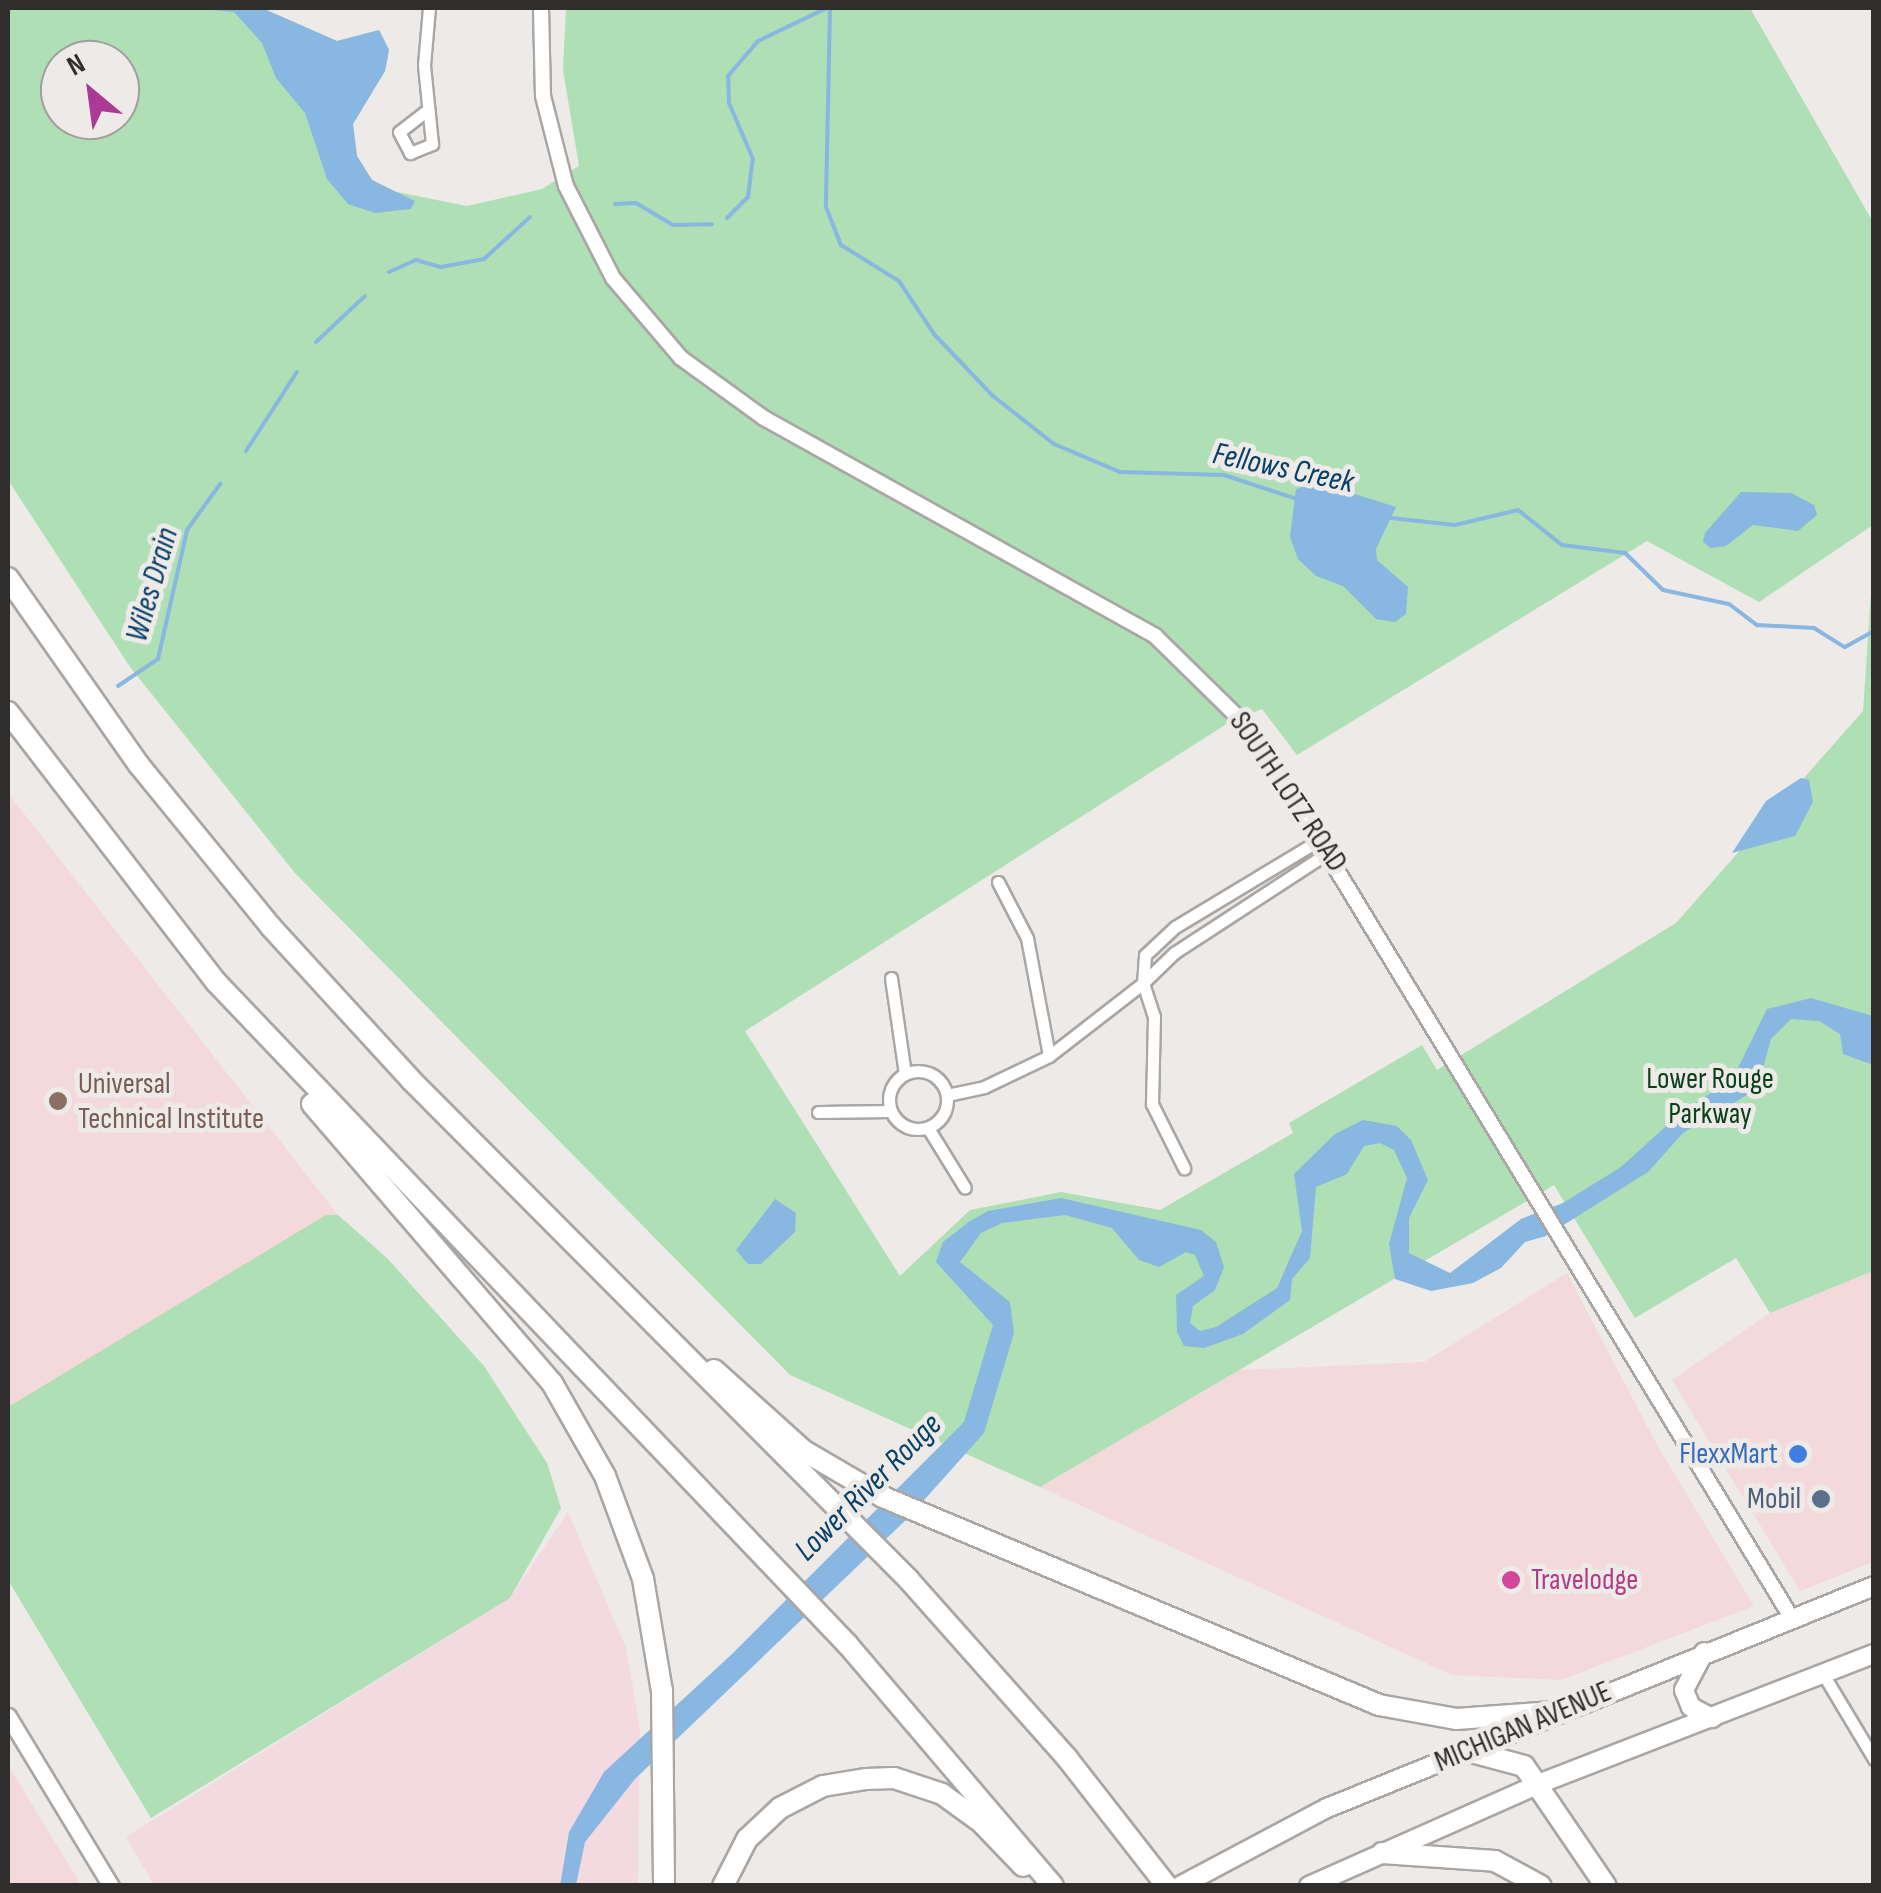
<!DOCTYPE html>
<html>
<head>
<meta charset="utf-8">
<style>
  body { margin:0 }
  #map { position:relative; width:1881px; height:1893px; overflow:hidden; background:#edeae8; font-family:"Sofia Sans Condensed",sans-serif }
  div>[style] { position:absolute }
  [style*='--x'] { left:calc(var(--x)*1px); top:calc(var(--y)*1px); width:calc(var(--w)*1px); rotate:calc(var(--a)*1deg) }
  .commercial>* { inset:0; background:#f4d9da }
  .industrial>* { inset:0; background:#f3d9e0 }
  .green>* { inset:0; background:#afdfb4 }
  .water>* { inset:0; background:#88b7e1 }
  .stream>* { height:4px; margin:-2px; padding:0 2px; transform-origin:2px; border-radius:2px; background:#88b7e1 }
  .roads { filter:drop-shadow(2px 0 #a9a6a4) drop-shadow(-2px 0 #a9a6a4) drop-shadow(0 2px #a9a6a4) drop-shadow(0 -2px #a9a6a4) }
  .minor>* { height:11px; margin:-5.5px; padding:0 5.5px; transform-origin:5.5px; border-radius:5.5px; background:#fff }
  .minor>.ring { margin:-5.5px; padding:0; box-sizing:content-box; background:none; border:11px solid #fff; border-radius:50% }
  .tertiary>* { height:14px; margin:-7px; padding:0 7px; transform-origin:7px; border-radius:7px; background:#fff }
  .secondary>* { height:15px; margin:-7.5px; padding:0 7.5px; transform-origin:7.5px; border-radius:7.5px; background:#fff }
  .primary>* { height:18px; margin:-9px; padding:0 9px; transform-origin:9px; border-radius:9px; background:#fff }
  .motorway>* { height:20px; margin:-10px; padding:0 10px; transform-origin:10px; border-radius:10px; background:#fff }
  .dots>* { width:28px; height:28px; translate:-50% -50%; box-sizing:border-box; border:5px solid #edeae8; border-radius:50% }
  span { translate:-50% -50%; white-space:nowrap; text-align:center; line-height:1.15; -webkit-text-stroke:10px #edeae8; paint-order:stroke }
  .street-label { font-size:30px; color:#302e2d }
  .park-label { font-size:30px; color:#0a4119 }
  .education-label { font-size:30px; color:#785e54 }
  .left { translate:0 -50%; text-align:left }
  .shop-label { font-size:30px; color:#366cbe }
  .right { translate:-100% -50%; text-align:right }
  .service-label { font-size:30px; color:#4e5e75 }
  .hotel-label { font-size:30px; color:#b23c85 }
  .water-label { font-size:32px; color:#074068; font-style:italic }
  .frame { position:absolute; inset:0; border:10px solid #302e2d; pointer-events:none }
  .north { position:absolute; left:40px; top:40px; width:100px; height:100px; box-sizing:border-box; background:#edeae8; border:2px solid #a19f9d; border-radius:50%; rotate:331deg; font-size:28px; font-weight:700; line-height:40px; text-align:center; color:#302e2d }
  .north::after { content:''; display:block; margin:auto; width:35px; height:45px; background:#ab3a96; clip-path:polygon(50% 0,100% 100%,50% 72%,0 100%) }
</style>
</head>
<body>
<div id="map">
  <div class="commercial">
    <div style="clip-path:polygon(8px 793px,338px 1215px,8px 1412px)"></div>
    <div style="clip-path:polygon(1873px 1271px,1873px 1562px,1800px 1591px,1672px 1380px,1770px 1313px)"></div>
    <div style="clip-path:polygon(1567px 1273px,1656px 1443px,1754px 1606px,1561px 1680px,1452px 1675px,1040px 1487px,1239px 1370px,1424px 1362px)"></div>
    <div style="clip-path:polygon(8px 1765px,81px 1885px,8px 1885px)"></div>
  </div>
  <div class="industrial">
    <div style="clip-path:polygon(568px 1512px,626px 1648px,640px 1728px,638px 1885px,154px 1885px,126px 1837px,510px 1598px)"></div>
  </div>
  <div class="green">
    <div style="clip-path:polygon(evenodd,8px 8px,262px 8px,337px 41px,379px 30px,389px 50px,385px 71px,353px 124px,357px 156px,372px 180px,392px 191px,467px 206px,542px 189px,579px 166px,563px 70px,566px 8px,1750px 8px,1873px 222px,1873px 525px,1759px 602px,1647px 541px,1297px 755px,1262px 709px,1228px 723px,745px 1031px,900px 1276px,970px 1210px,1061px 1192px,1160px 1210px,1293px 1133px,1289px 1123px,1422px 1045px,1437px 1070px,1676px 923px,1863px 711px,1873px 563px,1873px 1271px,1770px 1313px,1736px 1258px,1635px 1318px,1554px 1185px,1040px 1487px,790px 1375px,295px 873px,130px 667px,8px 480px,8px 8px,60px 60px,120px 60px,120px 120px,60px 120px,60px 60px)"></div>
    <div style="clip-path:polygon(326px 1215px,338px 1215px,387px 1258px,484px 1366px,547px 1463px,561px 1508px,510px 1598px,151px 1818px,8px 1580px,8px 1407px)"></div>
  </div>
  <div class="water">
    <div style="clip-path:polygon(188px 8px,262px 8px,337px 41px,379px 30px,389px 50px,385px 71px,353px 124px,357px 156px,372px 180px,415px 201px,411px 209px,375px 213px,348px 204px,327px 179px,305px 113px,276px 78px,262px 43px,234px 12px)"></div>
    <div style="clip-path:polygon(1317px 482px,1396px 507px,1376px 549px,1377px 560px,1408px 587px,1406px 614px,1395px 622px,1376px 619px,1343px 586px,1316px 576px,1298px 559px,1290px 537px,1296px 489px)"></div>
    <div style="clip-path:polygon(1741px 492px,1791px 493px,1814px 505px,1817px 515px,1798px 531px,1753px 525px,1726px 546px,1711px 548px,1703px 542px,1705px 533px)"></div>
    <div style="clip-path:polygon(1801px 778px,1809px 780px,1813px 802px,1795px 836px,1732px 853px,1766px 801px)"></div>
    <div style="clip-path:polygon(1811px 998px,1873px 1016px,1873px 1065px,1843px 1054px,1840px 1034px,1819px 1021px,1791px 1019px,1771px 1039px,1761px 1075px,1747px 1095px,1683px 1133px,1648px 1172px,1546px 1236px,1525px 1242px,1501px 1268px,1473px 1283px,1431px 1291px,1395px 1279px,1389px 1244px,1407px 1178px,1394px 1150px,1380px 1143px,1364px 1146px,1347px 1174px,1316px 1187px,1310px 1258px,1292px 1279px,1290px 1300px,1243px 1334px,1204px 1348px,1184px 1346px,1177px 1332px,1176px 1295px,1204px 1276px,1195px 1255px,1186px 1252px,1159px 1267px,1139px 1260px,1112px 1228px,1065px 1215px,1002px 1223px,981px 1233px,960px 1262px,1010px 1302px,1014px 1333px,984px 1433px,909px 1517px,635px 1779px,585px 1842px,576px 1885px,560px 1886px,569px 1832px,604px 1772px,732px 1654px,964px 1422px,993px 1325px,936px 1262px,943px 1242px,970px 1221px,988px 1211px,1061px 1198px,1201px 1230px,1216px 1242px,1224px 1267px,1215px 1290px,1193px 1306px,1190px 1323px,1200px 1331px,1216px 1327px,1277px 1288px,1302px 1231px,1294px 1174px,1335px 1134px,1363px 1120px,1397px 1126px,1411px 1140px,1428px 1180px,1409px 1218px,1409px 1253px,1450px 1273px,1521px 1219px,1563px 1203px,1621px 1167px,1685px 1109px,1732px 1080px,1767px 1009px)"></div>
    <div style="clip-path:polygon(775px 1199px,796px 1213px,795px 1232px,761px 1264px,748px 1264px,736px 1250px)"></div>
  </div>
  <div class="stream">
    <div style="--x:830;--y:8;--w:199;--a:91.2"></div>
    <div style="--x:826;--y:207;--w:41;--a:68.5"></div>
    <div style="--x:841;--y:245;--w:68;--a:31.8"></div>
    <div style="--x:899;--y:281;--w:64;--a:56.6"></div>
    <div style="--x:934;--y:334;--w:86;--a:46.4"></div>
    <div style="--x:993;--y:396;--w:78;--a:38.2"></div>
    <div style="--x:1054;--y:444;--w:72;--a:23"></div>
    <div style="--x:1120;--y:472;--w:104;--a:1.7"></div>
    <div style="--x:1224;--y:475;--w:77;--a:18.2"></div>
    <div style="--x:615;--y:204;--w:21;--a:-3"></div>
    <div style="--x:636;--y:203;--w:43;--a:30.7"></div>
    <div style="--x:673;--y:225;--w:39;--a:-1"></div>
    <div style="--x:727;--y:218;--w:30;--a:-45"></div>
    <div style="--x:748;--y:197;--w:38;--a:-83"></div>
    <div style="--x:753;--y:159;--w:61;--a:-113.2"></div>
    <div style="--x:729;--y:103;--w:27;--a:-92"></div>
    <div style="--x:728;--y:76;--w:46;--a:-49.4"></div>
    <div style="--x:758;--y:41;--w:76;--a:-25.6"></div>
    <div style="--x:389;--y:272;--w:30;--a:-24"></div>
    <div style="--x:416;--y:260;--w:26;--a:16"></div>
    <div style="--x:441;--y:267;--w:44;--a:-10.5"></div>
    <div style="--x:484;--y:259;--w:62;--a:-42.4"></div>
    <div style="--x:316;--y:342;--w:67;--a:-43.2"></div>
    <div style="--x:246;--y:451;--w:94;--a:-57.2"></div>
    <div style="--x:1391;--y:518;--w:64;--a:6.2"></div>
    <div style="--x:1455;--y:525;--w:65;--a:-13.4"></div>
    <div style="--x:1518;--y:510;--w:56;--a:38.5"></div>
    <div style="--x:1562;--y:545;--w:64;--a:7.2"></div>
    <div style="--x:1625;--y:553;--w:53;--a:44.2"></div>
    <div style="--x:1663;--y:590;--w:67;--a:12"></div>
    <div style="--x:1729;--y:604;--w:35;--a:37"></div>
    <div style="--x:1757;--y:625;--w:57;--a:3"></div>
    <div style="--x:1814;--y:628;--w:36;--a:32"></div>
    <div style="--x:1845;--y:647;--w:33;--a:-29"></div>
    <div style="--x:118;--y:686;--w:48;--a:-34"></div>
    <div style="--x:158;--y:659;--w:132;--a:-77.3"></div>
    <div style="--x:187;--y:530;--w:57;--a:-54.3"></div>
  </div>
  <div class="roads">
    <div class="minor">
      <div style="--x:426;--y:111;--w:34;--a:142"></div>
      <div style="--x:399;--y:132;--w:24;--a:62"></div>
      <div style="--x:410;--y:153;--w:24;--a:-22"></div>
      <div style="--x:432;--y:144;--w:79;--a:-95.8"></div>
      <div style="--x:424;--y:65;--w:57;--a:-85"></div>
      <div style="--x:1321;--y:839;--w:170;--a:148.9"></div>
      <div style="--x:1175;--y:927;--w:41;--a:137"></div>
      <div style="--x:1145;--y:955;--w:28;--a:94"></div>
      <div style="--x:1143;--y:983;--w:43;--a:-44.1"></div>
      <div style="--x:1174;--y:953;--w:185;--a:-33.1"></div>
      <div style="--x:998;--y:882;--w:63;--a:62.6"></div>
      <div style="--x:1027;--y:938;--w:120;--a:79.4"></div>
      <div style="--x:891;--y:978;--w:97;--a:81.7"></div>
      <div class="ring" style="left:889px;top:1071px;width:47px;height:47px"></div>
      <div style="--x:947;--y:1095;--w:38;--a:-12"></div>
      <div style="--x:984;--y:1087;--w:72;--a:-25.5"></div>
      <div style="--x:1049;--y:1056;--w:119;--a:-37.8"></div>
      <div style="--x:1143;--y:983;--w:35;--a:72"></div>
      <div style="--x:1154;--y:1016;--w:88;--a:91.3"></div>
      <div style="--x:1152;--y:1104;--w:72;--a:63.4"></div>
      <div style="--x:818;--y:1112;--w:73;--a:-0.8"></div>
      <div style="--x:928;--y:1128;--w:70;--a:58.3"></div>
      <div style="--x:1823;--y:1674;--w:99;--a:59"></div>
    </div>
    <div class="tertiary">
      <div style="--x:541;--y:8;--w:88;--a:88.7"></div>
      <div style="--x:543;--y:96;--w:93;--a:75.7"></div>
      <div style="--x:566;--y:186;--w:103;--a:62.9"></div>
      <div style="--x:613;--y:278;--w:105;--a:49.6"></div>
      <div style="--x:681;--y:358;--w:102;--a:35.9"></div>
      <div style="--x:764;--y:418;--w:448;--a:29.1"></div>
      <div style="--x:1155;--y:636;--w:137;--a:44.4"></div>
      <div style="--x:1253;--y:732;--w:1036;--a:58.7"></div>
    </div>
    <div class="secondary">
      <div style="--x:8;--y:1716;--w:199;--a:58.8"></div>
    </div>
    <div class="primary">
      <div style="--x:1704;--y:1652;--w:43;--a:117.8"></div>
      <div style="--x:1684;--y:1690;--w:18;--a:68"></div>
      <div style="--x:1691;--y:1707;--w:24;--a:28"></div>
      <div style="--x:1180;--y:1886;--w:166;--a:-28"></div>
      <div style="--x:1327;--y:1808;--w:590;--a:-22.09"></div>
      <div style="--x:1309;--y:1886;--w:254;--a:-23.9"></div>
      <div style="--x:1541;--y:1783;--w:357;--a:-21.2"></div>
    </div>
    <div class="motorway">
      <div style="--x:8;--y:578;--w:228;--a:55"></div>
      <div style="--x:139;--y:765;--w:209;--a:50.8"></div>
      <div style="--x:271;--y:927;--w:207;--a:47.5"></div>
      <div style="--x:411;--y:1080;--w:706;--a:45.11"></div>
      <div style="--x:909;--y:1580;--w:238;--a:48.4"></div>
      <div style="--x:1067;--y:1758;--w:162;--a:52"></div>
      <div style="--x:8;--y:712;--w:341;--a:52.4"></div>
      <div style="--x:216;--y:982;--w:916;--a:46.37"></div>
      <div style="--x:848;--y:1645;--w:316;--a:49.6"></div>
      <div style="--x:312;--y:1104;--w:368;--a:49.3"></div>
      <div style="--x:552;--y:1383;--w:107;--a:60.3"></div>
      <div style="--x:605;--y:1476;--w:110;--a:69.7"></div>
      <div style="--x:643;--y:1579;--w:114;--a:80.4"></div>
      <div style="--x:662;--y:1691;--w:195;--a:89.4"></div>
      <div style="--x:714;--y:1370;--w:121;--a:42"></div>
      <div style="--x:804;--y:1451;--w:91;--a:30.2"></div>
      <div style="--x:883;--y:1497;--w:538;--a:22.75"></div>
      <div style="--x:1379;--y:1705;--w:78;--a:10.3"></div>
      <div style="--x:1456;--y:1719;--w:98;--a:-4.1"></div>
      <div style="--x:1468;--y:1751;--w:58;--a:15"></div>
      <div style="--x:1524;--y:1766;--w:145;--a:55.7"></div>
      <div style="--x:1382;--y:1853;--w:113;--a:4"></div>
      <div style="--x:1495;--y:1861;--w:52;--a:28.5"></div>
      <div style="--x:723;--y:1886;--w:53;--a:-62.9"></div>
      <div style="--x:747;--y:1839;--w:45;--a:-43.2"></div>
      <div style="--x:780;--y:1808;--w:48;--a:-27.1"></div>
      <div style="--x:823;--y:1786;--w:44;--a:-9.2"></div>
      <div style="--x:866;--y:1779;--w:28;--a:-2"></div>
      <div style="--x:894;--y:1778;--w:51;--a:18.4"></div>
      <div style="--x:942;--y:1794;--w:48;--a:35.7"></div>
      <div style="--x:981;--y:1822;--w:61;--a:46.3"></div>
    </div>
  </div>
  <div class="dots">
    <div style="left:58px;top:1101px;background:#8d6e63"></div>
    <div style="left:1798px;top:1454px;background:#3f7fe0"></div>
    <div style="left:1821px;top:1499px;background:#5c6f8a"></div>
    <div style="left:1511px;top:1580px;background:#d1479c"></div>
  </div>
  <div class="street-label">
    <span style="left:1288px;top:792px;rotate:56deg">SOUTH LOTZ ROAD</span>
    <span style="left:1523px;top:1727px;rotate:-23deg">MICHIGAN AVENUE</span>
  </div>
  <div class="park-label">
    <span style="left:1710px;top:1096px">Lower Rouge<br>Parkway</span>
  </div>
  <div class="education-label">
    <span class="left" style="left:78px;top:1101px">Universal<br>Technical Institute</span>
  </div>
  <div class="shop-label">
    <span class="right" style="left:1778px;top:1454px">FlexxMart</span>
  </div>
  <div class="service-label">
    <span class="right" style="left:1801px;top:1499px">Mobil</span>
  </div>
  <div class="hotel-label">
    <span class="left" style="left:1531px;top:1580px">Travelodge</span>
  </div>
  <div class="water-label">
    <span style="left:1283px;top:469px;rotate:12deg">Fellows Creek</span>
    <span style="left:153px;top:585px;rotate:-74deg">Wiles Drain</span>
    <span style="left:869px;top:1488px;rotate:-45deg">Lower River Rouge</span>
  </div>
  <div class="frame"></div>
  <div class="north">N</div>
</div>
</body>
</html>
